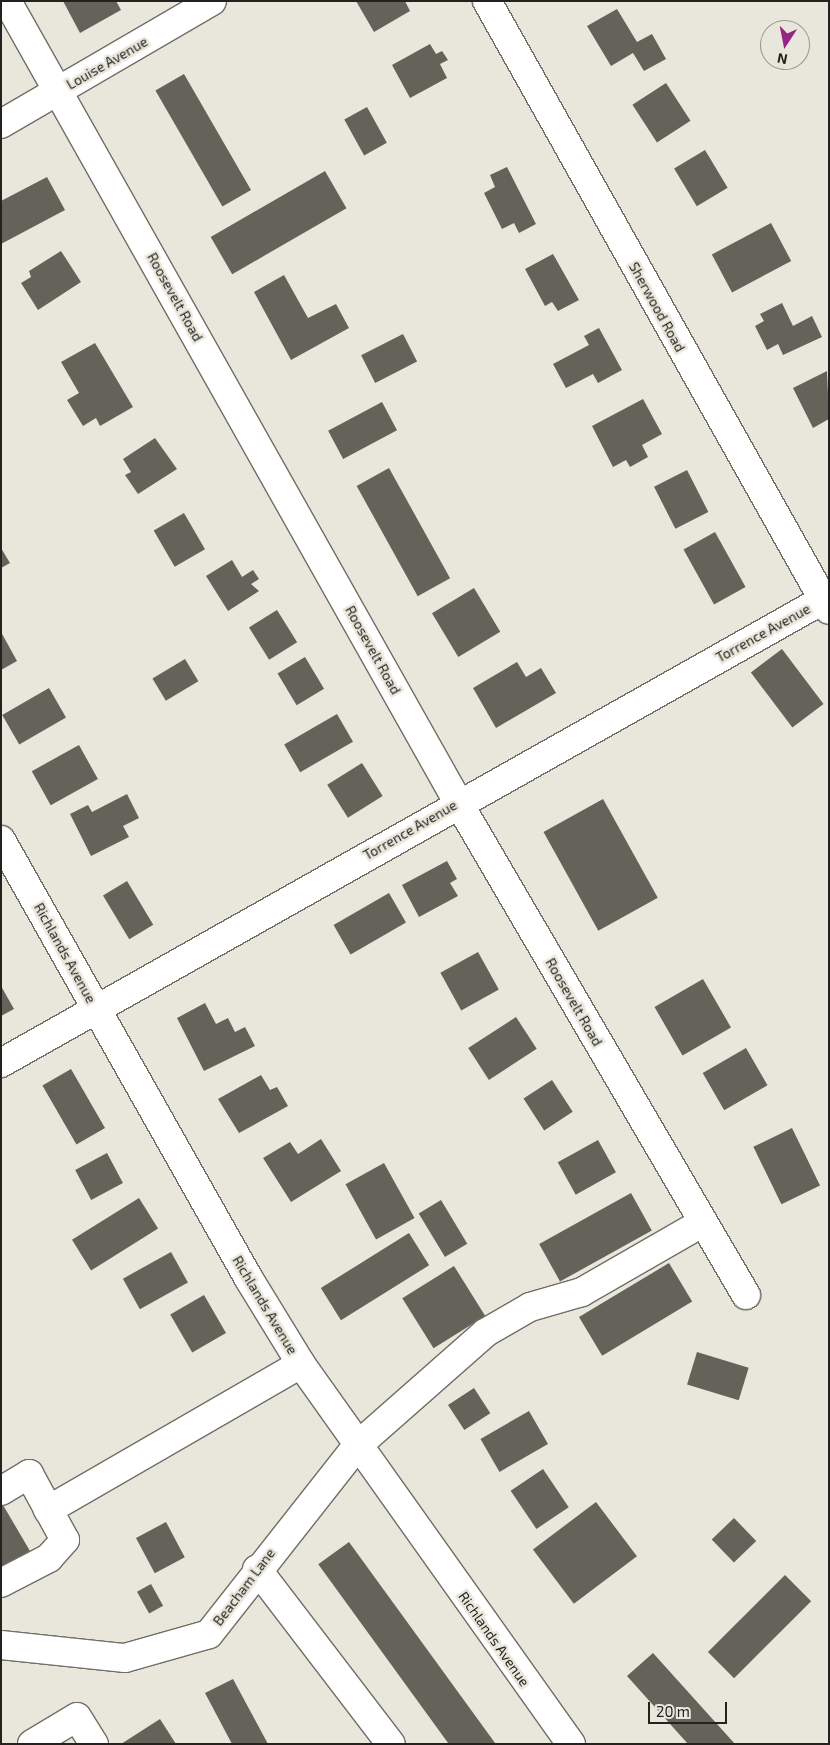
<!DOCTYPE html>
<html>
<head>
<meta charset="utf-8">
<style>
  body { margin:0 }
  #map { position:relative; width:830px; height:1745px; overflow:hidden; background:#e9e7dc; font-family:"Exo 2",sans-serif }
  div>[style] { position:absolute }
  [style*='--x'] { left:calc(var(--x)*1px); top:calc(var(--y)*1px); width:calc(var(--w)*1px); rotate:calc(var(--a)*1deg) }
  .building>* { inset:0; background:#64635a; transform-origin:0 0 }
  .roads { filter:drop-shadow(1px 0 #706e65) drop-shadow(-1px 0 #706e65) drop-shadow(0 1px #706e65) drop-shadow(0 -1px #706e65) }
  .minor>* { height:28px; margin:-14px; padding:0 14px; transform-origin:14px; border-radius:14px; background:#fff }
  span { translate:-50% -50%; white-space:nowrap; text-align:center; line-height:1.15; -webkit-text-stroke:5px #e9e7dc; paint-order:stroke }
  .street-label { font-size:14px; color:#23221e }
  .frame { position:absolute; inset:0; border:2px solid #23221e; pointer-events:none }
  .north { position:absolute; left:760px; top:20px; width:50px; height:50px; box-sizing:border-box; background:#e9e7dc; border:1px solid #9a9890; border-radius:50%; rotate:191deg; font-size:14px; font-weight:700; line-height:20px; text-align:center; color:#23221e }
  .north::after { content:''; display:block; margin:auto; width:18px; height:22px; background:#952585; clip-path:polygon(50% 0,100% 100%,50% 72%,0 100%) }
  .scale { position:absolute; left:648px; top:1702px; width:79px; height:22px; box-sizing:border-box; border:2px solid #23221e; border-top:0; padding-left:6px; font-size:15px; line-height:18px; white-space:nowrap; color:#23221e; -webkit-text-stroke:4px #e9e7dc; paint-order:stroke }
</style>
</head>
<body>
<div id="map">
  <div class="building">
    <div style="clip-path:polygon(63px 1px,116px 1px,121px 10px,80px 33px)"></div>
    <div style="clip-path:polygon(356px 1px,405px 1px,410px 11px,374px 32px)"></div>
    <div style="clip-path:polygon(617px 9px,637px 42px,652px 34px,666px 59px,644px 71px,633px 53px,611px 66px,587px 26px)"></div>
    <div style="clip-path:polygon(430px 44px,436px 54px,442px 51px,448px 60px,440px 64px,447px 78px,410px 98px,392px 65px)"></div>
    <div style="left:184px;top:74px;width:134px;height:33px;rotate:60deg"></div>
    <div style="left:666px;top:83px;width:45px;height:40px;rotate:57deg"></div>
    <div style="left:367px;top:107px;width:41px;height:26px;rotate:61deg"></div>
    <div style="left:705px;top:150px;width:44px;height:36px;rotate:59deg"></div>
    <div style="clip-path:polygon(507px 167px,536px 224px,519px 233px,514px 223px,502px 229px,484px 193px,495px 187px,490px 175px)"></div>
    <div style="left:325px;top:171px;width:43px;height:132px;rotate:60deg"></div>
    <div style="clip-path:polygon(47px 177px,65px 210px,1px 244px,1px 201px)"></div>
    <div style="left:771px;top:223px;width:43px;height:67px;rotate:62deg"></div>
    <div style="clip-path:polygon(61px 251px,81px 282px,38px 310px,21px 283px,31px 277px,29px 271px)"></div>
    <div style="clip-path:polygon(553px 254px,579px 300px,558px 311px,552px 302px,545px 306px,525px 269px)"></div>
    <div style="clip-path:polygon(284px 275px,308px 318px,336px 304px,349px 328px,291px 360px,254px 292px)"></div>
    <div style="clip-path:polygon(782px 303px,793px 326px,812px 316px,822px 337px,783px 355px,778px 344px,767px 350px,755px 326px,764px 321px,760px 314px)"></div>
    <div style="clip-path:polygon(599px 328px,622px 370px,598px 383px,593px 374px,566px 388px,553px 364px,589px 345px,584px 336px)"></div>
    <div style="left:403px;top:334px;width:31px;height:47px;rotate:63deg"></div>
    <div style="clip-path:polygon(95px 343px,133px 407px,100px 426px,96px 418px,83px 426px,67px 400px,79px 393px,61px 362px)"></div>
    <div style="clip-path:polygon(827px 371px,829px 419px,813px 428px,793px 388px)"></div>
    <div style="clip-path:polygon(643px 399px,662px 434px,642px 445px,648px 457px,630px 467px,626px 460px,613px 467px,592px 426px)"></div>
    <div style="left:382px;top:402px;width:32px;height:61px;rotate:62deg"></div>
    <div style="clip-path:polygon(155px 438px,177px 469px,138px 494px,125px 475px,131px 472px,123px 459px)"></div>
    <div style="left:389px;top:468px;width:126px;height:37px;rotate:61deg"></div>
    <div style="left:687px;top:470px;width:47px;height:37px;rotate:63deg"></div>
    <div style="left:184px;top:513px;width:42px;height:35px;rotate:60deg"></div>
    <div style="left:715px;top:532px;width:63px;height:36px;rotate:61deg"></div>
    <div style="clip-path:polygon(1px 548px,10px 563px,1px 568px)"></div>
    <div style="clip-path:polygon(232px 560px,242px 577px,253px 570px,259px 579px,251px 584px,259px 591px,228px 611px,206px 576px)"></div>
    <div style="left:474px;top:588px;width:51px;height:49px;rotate:59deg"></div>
    <div style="left:277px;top:610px;width:38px;height:33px;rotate:58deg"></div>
    <div style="clip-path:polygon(1px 632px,17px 661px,1px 670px)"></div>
    <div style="left:782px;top:649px;width:69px;height:39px;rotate:53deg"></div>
    <div style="left:305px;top:657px;width:37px;height:32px;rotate:59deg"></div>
    <div style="left:185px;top:659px;width:26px;height:38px;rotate:59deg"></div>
    <div style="clip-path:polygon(517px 662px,526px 677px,541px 668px,556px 693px,496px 728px,473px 688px)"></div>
    <div style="left:49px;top:688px;width:34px;height:54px;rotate:60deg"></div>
    <div style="left:337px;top:714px;width:32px;height:61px;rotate:60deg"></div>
    <div style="left:79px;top:745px;width:39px;height:54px;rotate:61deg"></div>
    <div style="left:362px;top:763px;width:39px;height:41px;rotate:58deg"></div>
    <div style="clip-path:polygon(127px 794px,139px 818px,123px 826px,129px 837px,91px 856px,70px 814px,88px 805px,92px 812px)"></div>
    <div style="left:603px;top:799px;width:113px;height:68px;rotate:61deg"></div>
    <div style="clip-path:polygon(447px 861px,457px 879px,450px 883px,458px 896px,419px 917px,402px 885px)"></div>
    <div style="left:127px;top:881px;width:51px;height:28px;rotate:59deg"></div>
    <div style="left:389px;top:893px;width:34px;height:64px;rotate:60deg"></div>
    <div style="left:478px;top:952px;width:43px;height:43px;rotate:61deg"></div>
    <div style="left:703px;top:979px;width:56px;height:56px;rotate:60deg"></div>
    <div style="clip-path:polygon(1px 986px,14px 1009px,1px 1016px)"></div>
    <div style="clip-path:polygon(205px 1003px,216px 1024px,228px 1018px,235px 1032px,245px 1027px,255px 1046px,204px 1071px,177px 1018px)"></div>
    <div style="left:516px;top:1017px;width:38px;height:57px;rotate:57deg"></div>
    <div style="left:746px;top:1048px;width:43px;height:50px;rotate:60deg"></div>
    <div style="left:71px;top:1069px;width:68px;height:33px;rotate:60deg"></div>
    <div style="clip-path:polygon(261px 1075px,270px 1090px,277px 1087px,288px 1106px,239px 1133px,218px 1099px)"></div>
    <div style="left:552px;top:1080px;width:38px;height:34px;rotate:57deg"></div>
    <div style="left:792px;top:1128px;width:64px;height:43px;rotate:64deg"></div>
    <div style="clip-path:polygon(321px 1139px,341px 1171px,291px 1202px,263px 1158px,290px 1142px,298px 1154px)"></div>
    <div style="left:598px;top:1140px;width:37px;height:46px;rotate:61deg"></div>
    <div style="left:107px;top:1153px;width:34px;height:36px;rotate:62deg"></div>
    <div style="left:384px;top:1163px;width:63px;height:44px;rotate:61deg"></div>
    <div style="left:631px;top:1193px;width:43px;height:105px;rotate:61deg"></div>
    <div style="left:139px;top:1198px;width:36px;height:79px;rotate:58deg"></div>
    <div style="left:441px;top:1200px;width:51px;height:26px;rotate:59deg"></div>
    <div style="left:409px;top:1233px;width:38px;height:104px;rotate:58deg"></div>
    <div style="left:171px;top:1252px;width:35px;height:55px;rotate:61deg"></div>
    <div style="left:669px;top:1263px;width:45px;height:105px;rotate:59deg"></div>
    <div style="left:454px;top:1266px;width:59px;height:61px;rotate:58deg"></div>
    <div style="left:204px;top:1295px;width:44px;height:39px;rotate:60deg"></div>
    <div style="left:697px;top:1352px;width:54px;height:34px;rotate:17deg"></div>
    <div style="left:474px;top:1388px;width:30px;height:31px;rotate:57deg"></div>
    <div style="left:529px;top:1411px;width:38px;height:56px;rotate:60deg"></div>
    <div style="left:543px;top:1469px;width:46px;height:39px;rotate:56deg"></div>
    <div style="left:596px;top:1502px;width:68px;height:79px;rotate:53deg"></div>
    <div style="clip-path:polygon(3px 1505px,30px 1551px,1px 1567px,1px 1506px)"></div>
    <div style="left:734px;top:1518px;width:32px;height:31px;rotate:46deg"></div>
    <div style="left:166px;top:1522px;width:40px;height:34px;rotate:62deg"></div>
    <div style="left:349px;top:1542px;width:250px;height:38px;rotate:54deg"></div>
    <div style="left:785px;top:1575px;width:37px;height:109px;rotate:45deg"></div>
    <div style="left:151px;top:1584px;width:25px;height:16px;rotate:61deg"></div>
    <div style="clip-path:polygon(653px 1653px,735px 1744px,688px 1744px,627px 1676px)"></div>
    <div style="clip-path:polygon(233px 1679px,268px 1744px,232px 1744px,205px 1693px)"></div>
    <div style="clip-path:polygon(160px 1719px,176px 1744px,121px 1744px)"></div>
  </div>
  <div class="roads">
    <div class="minor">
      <div style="--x:7;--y:1;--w:919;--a:60.62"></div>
      <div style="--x:458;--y:802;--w:571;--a:59.71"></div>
      <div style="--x:487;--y:1;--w:698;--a:60.68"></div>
      <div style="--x:1;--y:124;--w:244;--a:-30.2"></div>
      <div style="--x:1;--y:840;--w:504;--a:60.54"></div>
      <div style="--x:249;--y:1279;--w:100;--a:58.5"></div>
      <div style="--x:301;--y:1364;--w:466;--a:54.6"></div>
      <div style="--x:1;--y:1063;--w:941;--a:-29.4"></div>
      <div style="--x:1;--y:1491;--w:33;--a:-31"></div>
      <div style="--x:29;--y:1474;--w:75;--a:61.4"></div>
      <div style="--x:65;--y:1540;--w:24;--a:132"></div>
      <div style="--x:49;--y:1558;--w:54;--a:152.5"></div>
      <div style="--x:48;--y:1510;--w:292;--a:-30"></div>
      <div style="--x:257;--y:1569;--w:220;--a:52.6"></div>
      <div style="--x:1;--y:1645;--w:125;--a:6"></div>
      <div style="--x:125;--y:1658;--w:87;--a:-15.9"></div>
      <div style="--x:209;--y:1634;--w:239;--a:-51.8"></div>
      <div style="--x:357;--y:1446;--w:171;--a:-41.4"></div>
      <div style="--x:485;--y:1333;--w:52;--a:-30"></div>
      <div style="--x:530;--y:1307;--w:54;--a:-16.1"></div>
      <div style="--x:582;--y:1292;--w:138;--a:-29.9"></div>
      <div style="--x:32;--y:1744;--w:52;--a:-31"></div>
      <div style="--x:77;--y:1717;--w:32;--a:58"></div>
    </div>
  </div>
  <div class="street-label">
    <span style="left:107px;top:63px;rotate:-30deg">Louise Avenue</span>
    <span style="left:175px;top:297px;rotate:61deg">Roosevelt Road</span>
    <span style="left:657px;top:307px;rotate:61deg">Sherwood Road</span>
    <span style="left:763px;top:633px;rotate:-29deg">Torrence Avenue</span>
    <span style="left:373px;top:650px;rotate:61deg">Roosevelt Road</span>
    <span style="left:410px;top:830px;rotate:-30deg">Torrence Avenue</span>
    <span style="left:65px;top:953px;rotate:61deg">Richlands Avenue</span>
    <span style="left:574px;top:1002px;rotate:60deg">Roosevelt Road</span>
    <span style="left:265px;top:1305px;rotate:59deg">Richlands Avenue</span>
    <span style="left:244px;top:1587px;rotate:-53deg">Beacham Lane</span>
    <span style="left:494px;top:1639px;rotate:55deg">Richlands Avenue</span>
  </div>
  <div class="frame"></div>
  <div class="north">N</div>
  <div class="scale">20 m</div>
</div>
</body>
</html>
